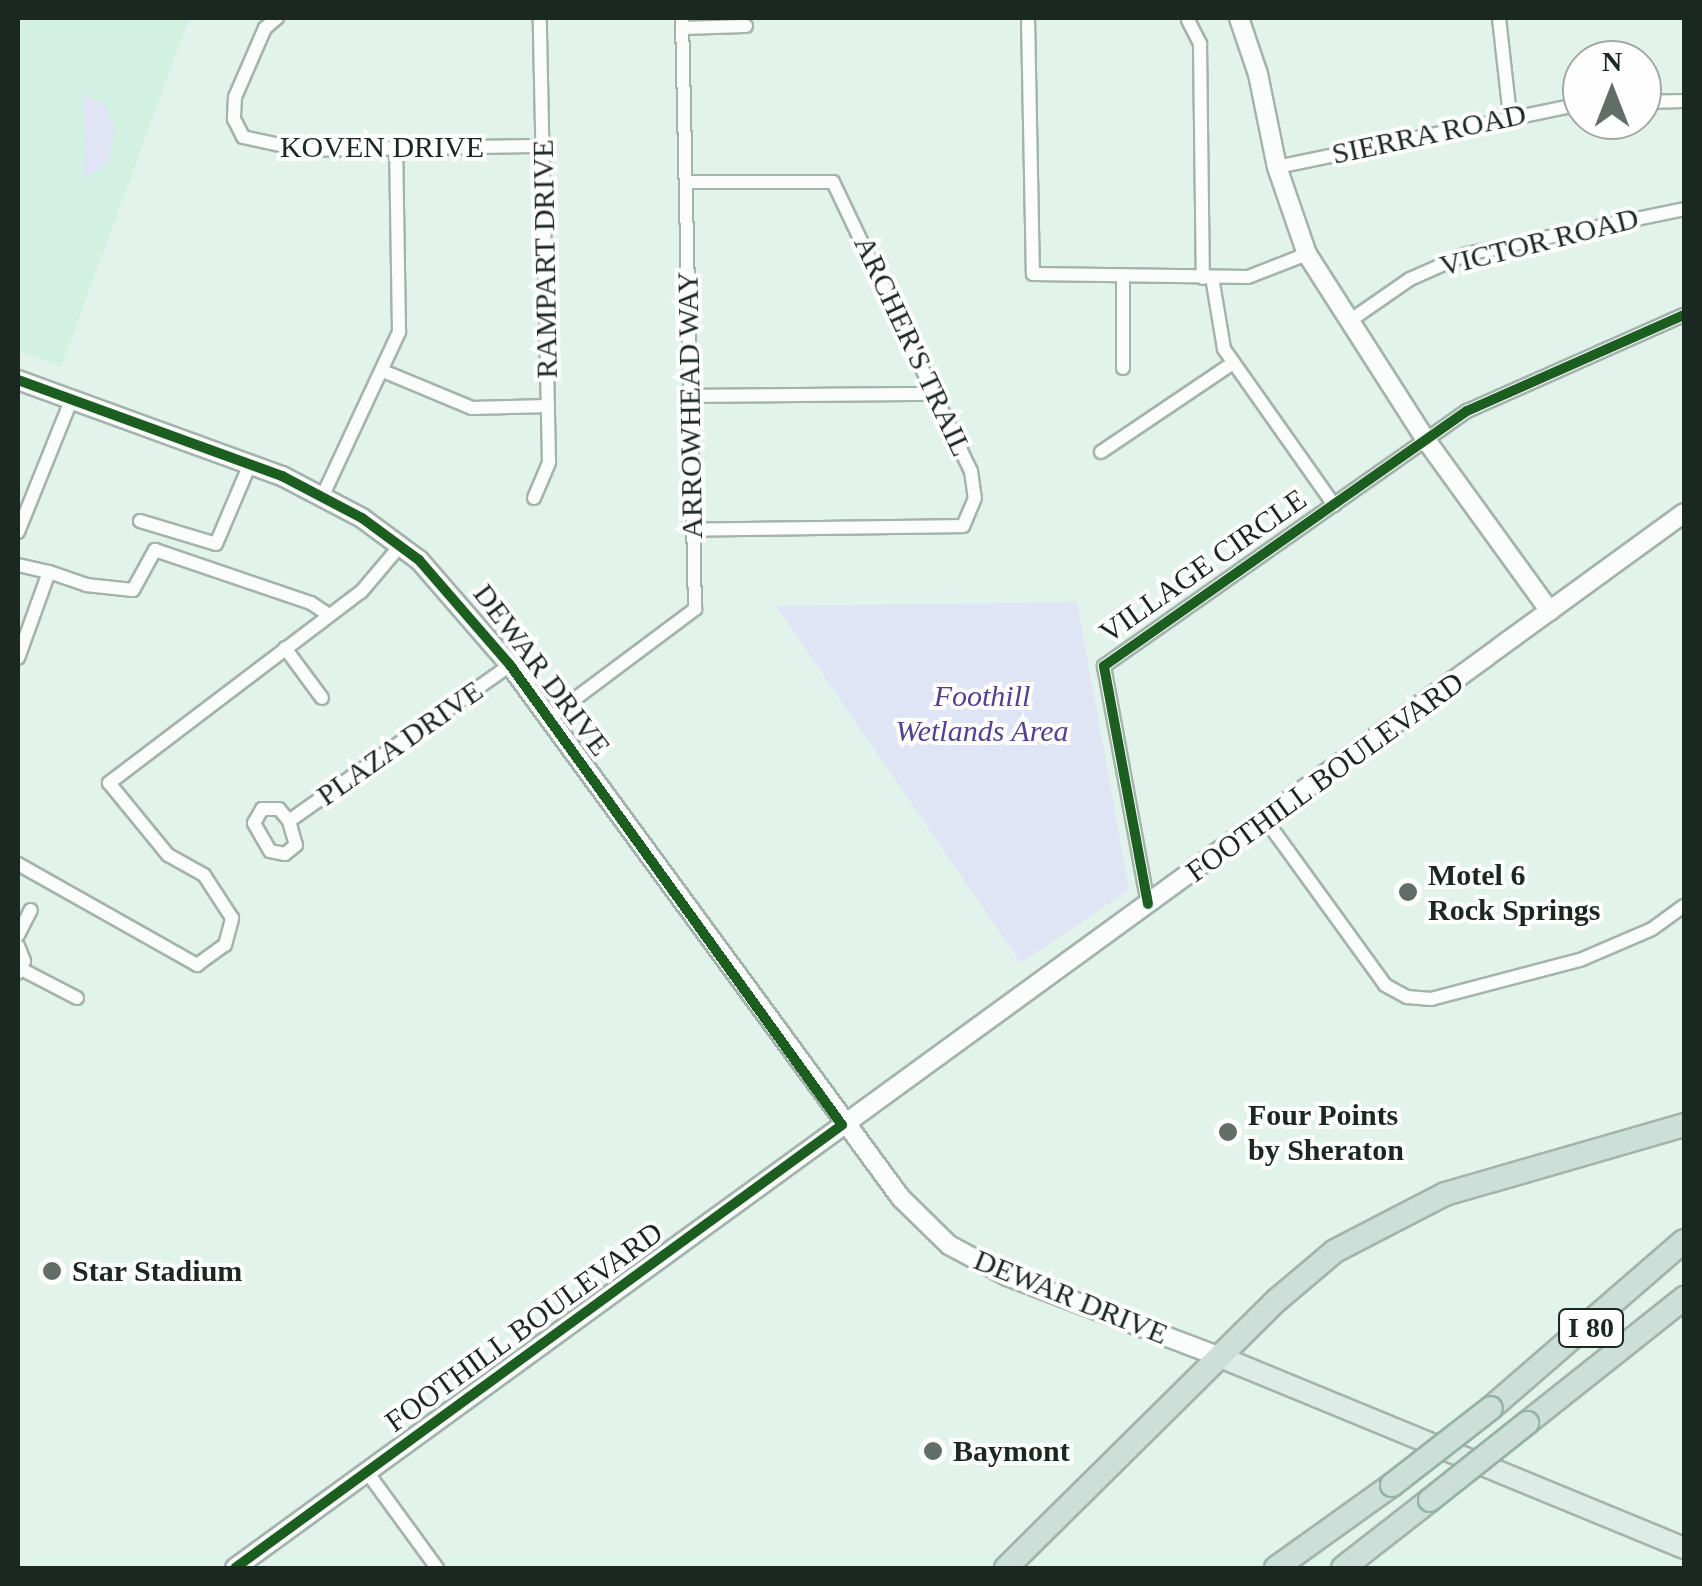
<!DOCTYPE html>
<html>
<head>
<meta charset="utf-8">
<style>
  body { margin:0 }
  #map { position:relative; width:1702px; height:1586px; overflow:hidden; background:#e1f3ea; font-family:Georgia,serif }
  div>[style] { position:absolute }
  [style*='--x'] { left:calc(var(--x)*1px); top:calc(var(--y)*1px); width:calc(var(--w)*1px); rotate:calc(var(--a)*1deg) }
  .built>* { inset:0; background:#d3f1e3 }
  .green>* { inset:0; background:#dfe5f4 }
  .roads { filter:drop-shadow(2px 0 #a4b3ac) drop-shadow(-2px 0 #a4b3ac) drop-shadow(0 2px #a4b3ac) drop-shadow(0 -2px #a4b3ac) }
  .street>* { height:12px; margin:-6px; padding:0 6px; transform-origin:6px; border-radius:6px; background:#fafdfc }
  .secondary>* { height:18px; margin:-9px; padding:0 9px; transform-origin:9px; border-radius:9px; background:#fafdfc }
  .primary>* { height:20px; margin:-10px; padding:0 10px; transform-origin:10px; border-radius:10px; background:#deece7 }
  .highway>* { height:22px; margin:-11px; padding:0 11px; transform-origin:11px; border-radius:11px; background:#cce0d9 }
  .bridges { filter:drop-shadow(2px 0 #95b2a6) drop-shadow(-2px 0 #95b2a6) drop-shadow(0 2px #95b2a6) drop-shadow(0 -2px #95b2a6) }
  .highway-bridge>* { height:22px; margin:-11px; padding:0 11px; transform-origin:11px; border-radius:11px; background:#cce0d9 }
  .cycleway>* { height:10px; margin:-5px; padding:0 5px; transform-origin:5px; border-radius:5px; background:#1b5e20 }
  .dots>* { width:28px; height:28px; translate:-50% -50%; box-sizing:border-box; border:5px solid #fefefe; border-radius:50% }
  span { translate:-50% -50%; white-space:nowrap; text-align:center; line-height:1.15; -webkit-text-stroke:8px #fefefe; paint-order:stroke }
  .shield-label span { padding:2px 8px; background:#fefefe; border:2px solid; border-radius:8px; -webkit-text-stroke-width:0 }
  .shield-label { font-size:28px; color:#1b2721; font-weight:700 }
  .street-label { font-size:30px; color:#1b2721 }
  .park-label { font-size:30px; color:#524190; font-style:italic }
  .poi-label { font-size:30px; color:#1b2721; font-weight:700 }
  .left { translate:0 -50%; text-align:left }
  .frame { position:absolute; inset:0; border:20px solid #1b2721; pointer-events:none }
  .north { position:absolute; left:1562px; top:40px; width:100px; height:100px; box-sizing:border-box; background:#fefefe; border:2px solid #a3a8a6; border-radius:50%; rotate:0deg; font-size:28px; font-weight:700; line-height:40px; text-align:center; color:#1b2721 }
  .north::after { content:''; display:block; margin:auto; width:35px; height:45px; background:#606e67; clip-path:polygon(50% 0,100% 100%,50% 72%,0 100%) }
</style>
</head>
<body>
<div id="map">
  <div class="built">
    <div style="clip-path:polygon(18px 18px,189px 19px,61px 367px,18px 351px)"></div>
  </div>
  <div class="green">
    <div style="clip-path:polygon(83px 94px,106px 106px,115px 129px,109px 162px,84px 178px)"></div>
    <div style="clip-path:polygon(1077px 602px,1129px 890px,1021px 963px,776px 606px)"></div>
  </div>
  <div class="roads">
    <div class="street">
      <div style="--x:277;--y:18;--w:16;--a:140"></div>
      <div style="--x:265;--y:28;--w:75;--a:113.5"></div>
      <div style="--x:235;--y:97;--w:22;--a:93"></div>
      <div style="--x:234;--y:119;--w:20;--a:63"></div>
      <div style="--x:243;--y:137;--w:61;--a:12.2"></div>
      <div style="--x:303;--y:150;--w:240;--a:-1"></div>
      <div style="--x:1028;--y:18;--w:256;--a:88.9"></div>
      <div style="--x:1033;--y:274;--w:215;--a:0.8"></div>
      <div style="--x:1248;--y:277;--w:63;--a:-21.3"></div>
      <div style="--x:1499;--y:18;--w:99;--a:83.6"></div>
      <div style="--x:1188;--y:20;--w:27;--a:63"></div>
      <div style="--x:1200;--y:44;--w:234;--a:89.3"></div>
      <div style="--x:682;--y:28;--w:64;--a:-1.8"></div>
      <div style="--x:1642;--y:102;--w:42;--a:-1.4"></div>
      <div style="--x:1277;--y:167;--w:311;--a:-11.7"></div>
      <div style="--x:686;--y:182;--w:147;--a:0"></div>
      <div style="--x:833;--y:182;--w:320;--a:64.5"></div>
      <div style="--x:971;--y:471;--w:27;--a:82"></div>
      <div style="--x:975;--y:498;--w:30;--a:113"></div>
      <div style="--x:963;--y:526;--w:270;--a:179.2"></div>
      <div style="--x:1212;--y:277;--w:73;--a:80.5"></div>
      <div style="--x:1224;--y:349;--w:191;--a:54.8"></div>
      <div style="--x:1123;--y:278;--w:90;--a:90"></div>
      <div style="--x:1348;--y:322;--w:75;--a:-34.7"></div>
      <div style="--x:1410;--y:279;--w:62;--a:-23.7"></div>
      <div style="--x:1467;--y:254;--w:222;--a:-11.7"></div>
      <div style="--x:383;--y:371;--w:96;--a:22.6"></div>
      <div style="--x:472;--y:408;--w:76;--a:-1.5"></div>
      <div style="--x:690;--y:396;--w:245;--a:-0.5"></div>
      <div style="--x:1101;--y:452;--w:159;--a:-34"></div>
      <div style="--x:323;--y:495;--w:180;--a:-65"></div>
      <div style="--x:399;--y:332;--w:182;--a:-90.9"></div>
      <div style="--x:534;--y:498;--w:39;--a:-67"></div>
      <div style="--x:549;--y:462;--w:444;--a:-91.2"></div>
      <div style="--x:140;--y:521;--w:79;--a:16.8"></div>
      <div style="--x:216;--y:544;--w:87;--a:-67"></div>
      <div style="--x:18;--y:532;--w:139;--a:-68"></div>
      <div style="--x:18;--y:565;--w:32;--a:13"></div>
      <div style="--x:49;--y:572;--w:91;--a:109.8"></div>
      <div style="--x:49;--y:572;--w:39;--a:19"></div>
      <div style="--x:86;--y:585;--w:47;--a:6.1"></div>
      <div style="--x:133;--y:590;--w:46;--a:-61.2"></div>
      <div style="--x:155;--y:550;--w:165;--a:18.8"></div>
      <div style="--x:311;--y:603;--w:22;--a:34"></div>
      <div style="--x:285;--y:648;--w:62;--a:53.5"></div>
      <div style="--x:548;--y:719;--w:184;--a:-36.8"></div>
      <div style="--x:695;--y:609;--w:591;--a:-91.26"></div>
      <div style="--x:1265;--y:819;--w:205;--a:54.1"></div>
      <div style="--x:1385;--y:985;--w:25;--a:29"></div>
      <div style="--x:1407;--y:997;--w:24;--a:5"></div>
      <div style="--x:1431;--y:999;--w:154;--a:-14.7"></div>
      <div style="--x:1580;--y:960;--w:78;--a:-23.3"></div>
      <div style="--x:1652;--y:929;--w:39;--a:-36"></div>
      <div style="--x:289;--y:821;--w:25;--a:74"></div>
      <div style="--x:296;--y:845;--w:14;--a:141"></div>
      <div style="--x:285;--y:854;--w:15;--a:-169"></div>
      <div style="--x:270;--y:851;--w:32;--a:-120"></div>
      <div style="--x:254;--y:823;--w:16;--a:-60"></div>
      <div style="--x:262;--y:809;--w:17;--a:0"></div>
      <div style="--x:279;--y:809;--w:16;--a:50"></div>
      <div style="--x:289;--y:821;--w:271;--a:-35.2"></div>
      <div style="--x:18;--y:864;--w:206;--a:29.4"></div>
      <div style="--x:197;--y:965;--w:34;--a:-36"></div>
      <div style="--x:225;--y:945;--w:28;--a:-75"></div>
      <div style="--x:232;--y:918;--w:51;--a:-123.1"></div>
      <div style="--x:204;--y:875;--w:41;--a:-150.9"></div>
      <div style="--x:168;--y:855;--w:93;--a:-129.3"></div>
      <div style="--x:109;--y:783;--w:316;--a:-37.2"></div>
      <div style="--x:361;--y:592;--w:60;--a:-49.7"></div>
      <div style="--x:1148;--y:904;--w:242;--a:-100.5"></div>
      <div style="--x:1104;--y:666;--w:444;--a:-35.1"></div>
      <div style="--x:1467;--y:411;--w:237;--a:-23.9"></div>
      <div style="--x:18;--y:935;--w:28;--a:-63"></div>
      <div style="--x:18;--y:946;--w:16;--a:68"></div>
      <div style="--x:24;--y:961;--w:13;--a:117"></div>
      <div style="--x:21;--y:969;--w:63;--a:27.4"></div>
      <div style="--x:367;--y:1472;--w:119;--a:53.9"></div>
    </div>
    <div class="secondary">
      <div style="--x:1239;--y:18;--w:59;--a:71.3"></div>
      <div style="--x:1258;--y:74;--w:95;--a:78.5"></div>
      <div style="--x:1277;--y:167;--w:92;--a:71"></div>
      <div style="--x:1307;--y:254;--w:221;--a:57.4"></div>
      <div style="--x:1426;--y:440;--w:211;--a:54.1"></div>
      <div style="--x:18;--y:380;--w:281;--a:20"></div>
      <div style="--x:282;--y:476;--w:90;--a:27.7"></div>
      <div style="--x:362;--y:518;--w:71;--a:36.4"></div>
      <div style="--x:419;--y:560;--w:139;--a:49.1"></div>
      <div style="--x:510;--y:665;--w:661;--a:53.74"></div>
      <div style="--x:901;--y:1198;--w:67;--a:44.4"></div>
      <div style="--x:949;--y:1245;--w:66;--a:28.1"></div>
      <div style="--x:1007;--y:1276;--w:226;--a:20.8"></div>
      <div style="--x:235;--y:1568;--w:1792;--a:-36.06"></div>
    </div>
    <div class="primary">
      <div style="--x:1218;--y:1356;--w:504;--a:22.39"></div>
    </div>
    <div class="highway">
      <div style="--x:1491;--y:1408;--w:255;--a:-40.9"></div>
      <div style="--x:1527;--y:1423;--w:201;--a:-38.5"></div>
      <div style="--x:1006;--y:1568;--w:381;--a:-44.7"></div>
      <div style="--x:1277;--y:1300;--w:76;--a:-40.2"></div>
      <div style="--x:1335;--y:1251;--w:124;--a:-27.4"></div>
      <div style="--x:1445;--y:1194;--w:249;--a:-16.1"></div>
      <div style="--x:1276;--y:1568;--w:143;--a:-35.6"></div>
      <div style="--x:1343;--y:1568;--w:110;--a:-38"></div>
    </div>
  </div>
  <div class="bridges">
    <div class="highway-bridge">
      <div style="--x:1392;--y:1485;--w:125;--a:-37.9"></div>
      <div style="--x:1430;--y:1500;--w:124;--a:-38.4"></div>
    </div>
  </div>
  <div class="cycleway">
    <div style="--x:18;--y:380;--w:281;--a:20"></div>
    <div style="--x:282;--y:476;--w:90;--a:27.7"></div>
    <div style="--x:362;--y:518;--w:71;--a:36.4"></div>
    <div style="--x:419;--y:560;--w:139;--a:49.1"></div>
    <div style="--x:510;--y:665;--w:567;--a:54.18"></div>
    <div style="--x:842;--y:1125;--w:751;--a:143.88"></div>
    <div style="--x:1148;--y:904;--w:242;--a:-100.5"></div>
    <div style="--x:1104;--y:666;--w:444;--a:-35.1"></div>
    <div style="--x:1467;--y:411;--w:237;--a:-23.9"></div>
  </div>
  <div class="dots">
    <div style="left:1408px;top:892px;background:#606e67"></div>
    <div style="left:1228px;top:1132px;background:#606e67"></div>
    <div style="left:52px;top:1271px;background:#606e67"></div>
    <div style="left:933px;top:1451px;background:#606e67"></div>
  </div>
  <div class="shield-label">
    <span style="left:1591px;top:1328px">I 80</span>
  </div>
  <div class="street-label">
    <span style="left:1429px;top:134px;rotate:-12deg">SIERRA ROAD</span>
    <span style="left:382px;top:147px">KOVEN DRIVE</span>
    <span style="left:1539px;top:242px;rotate:-14deg">VICTOR ROAD</span>
    <span style="left:545px;top:259px;rotate:-91deg">RAMPART DRIVE</span>
    <span style="left:913px;top:346px;rotate:65deg">ARCHER'S TRAIL</span>
    <span style="left:690px;top:405px;rotate:-91deg">ARROWHEAD WAY</span>
    <span style="left:1203px;top:566px;rotate:-35deg">VILLAGE CIRCLE</span>
    <span style="left:542px;top:670px;rotate:53deg">DEWAR DRIVE</span>
    <span style="left:400px;top:743px;rotate:-35deg">PLAZA DRIVE</span>
    <span style="left:1325px;top:777px;rotate:-36deg">FOOTHILL BOULEVARD</span>
    <span style="left:1071px;top:1297px;rotate:22deg">DEWAR DRIVE</span>
    <span style="left:524px;top:1327px;rotate:-36deg">FOOTHILL BOULEVARD</span>
  </div>
  <div class="park-label">
    <span style="left:982px;top:713px">Foothill<br>Wetlands Area</span>
  </div>
  <div class="poi-label">
    <span class="left" style="left:1428px;top:892px">Motel 6<br>Rock Springs</span>
    <span class="left" style="left:1248px;top:1132px">Four Points<br>by Sheraton</span>
    <span class="left" style="left:72px;top:1271px">Star Stadium</span>
    <span class="left" style="left:953px;top:1451px">Baymont</span>
  </div>
  <div class="frame"></div>
  <div class="north">N</div>
</div>
</body>
</html>
